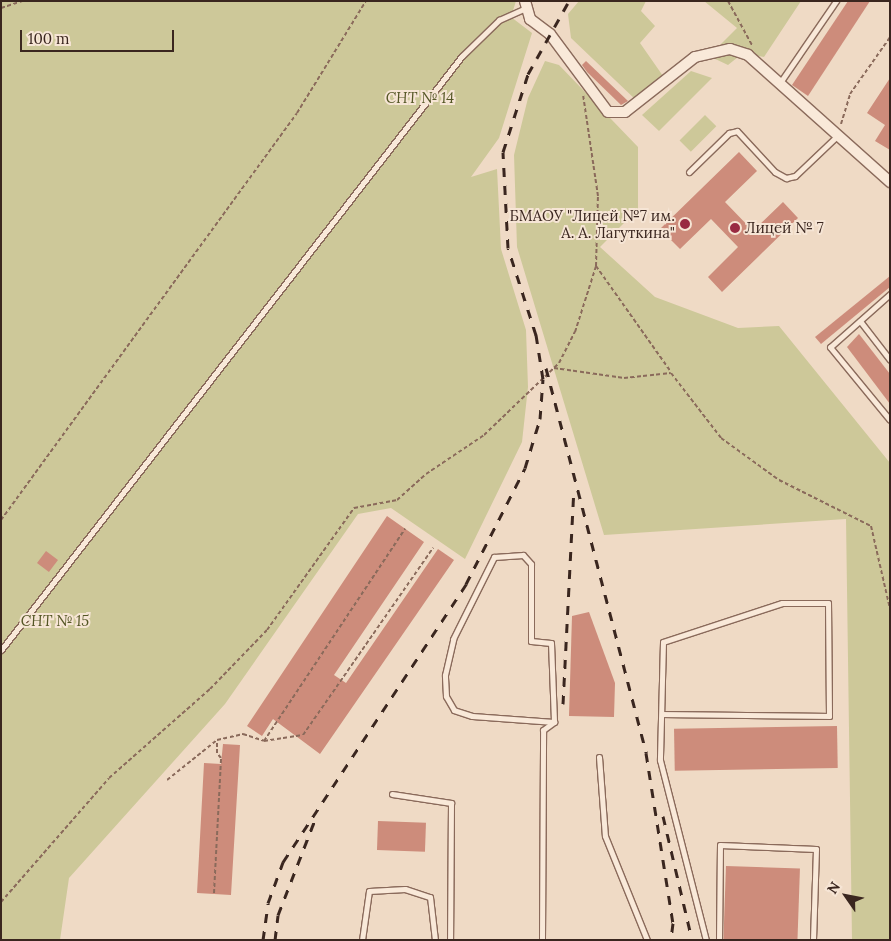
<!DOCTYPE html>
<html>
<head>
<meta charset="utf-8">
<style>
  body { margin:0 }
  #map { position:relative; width:891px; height:941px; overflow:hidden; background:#efdac5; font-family:Lora,serif }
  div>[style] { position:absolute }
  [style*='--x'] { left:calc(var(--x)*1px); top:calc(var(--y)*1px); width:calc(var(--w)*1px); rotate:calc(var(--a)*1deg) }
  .green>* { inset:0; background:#cdc899; transform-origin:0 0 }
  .building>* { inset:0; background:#cd8c7b; transform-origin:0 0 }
  .path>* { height:2px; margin-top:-1px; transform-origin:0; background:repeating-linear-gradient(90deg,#8a6a5b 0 4px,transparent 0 6.5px) }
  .roads { filter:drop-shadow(1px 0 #8a6a5b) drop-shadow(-1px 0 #8a6a5b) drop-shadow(0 1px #8a6a5b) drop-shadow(0 -1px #8a6a5b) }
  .service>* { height:5px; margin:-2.5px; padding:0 2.5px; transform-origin:2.5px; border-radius:2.5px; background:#f9e9d9 }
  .minor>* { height:10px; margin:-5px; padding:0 5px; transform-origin:5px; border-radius:5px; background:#f9e9d9 }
  .rail>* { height:3px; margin-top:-1.5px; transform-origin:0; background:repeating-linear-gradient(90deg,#3a261f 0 9px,transparent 0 18px) }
  .dots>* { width:14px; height:14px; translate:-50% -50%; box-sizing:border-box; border:2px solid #f6e5d5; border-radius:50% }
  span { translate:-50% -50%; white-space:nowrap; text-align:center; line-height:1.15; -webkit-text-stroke:4px #f6e5d5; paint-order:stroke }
  .park-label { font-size:15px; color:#545625; font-style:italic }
  .poi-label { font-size:15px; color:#3a261f }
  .right { translate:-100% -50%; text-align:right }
  .left { translate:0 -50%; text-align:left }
  .frame { position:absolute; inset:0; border:2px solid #3a261f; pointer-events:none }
  .north { position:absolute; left:821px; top:871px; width:50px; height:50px; -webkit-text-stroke:4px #f6e5d5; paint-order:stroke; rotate:303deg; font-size:14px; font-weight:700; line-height:20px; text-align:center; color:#3a261f }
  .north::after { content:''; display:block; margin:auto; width:18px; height:22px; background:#3a261f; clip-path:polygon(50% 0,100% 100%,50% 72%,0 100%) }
  .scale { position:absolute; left:20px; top:30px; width:154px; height:22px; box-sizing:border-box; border:2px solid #3a261f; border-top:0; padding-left:6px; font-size:15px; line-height:18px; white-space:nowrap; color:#3a261f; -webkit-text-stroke:4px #f6e5d5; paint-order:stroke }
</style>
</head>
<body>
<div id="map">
  <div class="green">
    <div style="clip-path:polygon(1px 1px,516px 1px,511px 17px,532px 33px,499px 138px,471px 177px,497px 169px,501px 249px,526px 330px,528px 387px,522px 442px,465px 559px,391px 508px,358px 514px,225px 704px,69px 878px,60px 940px,1px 940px)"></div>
    <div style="clip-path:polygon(579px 1px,646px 1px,641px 11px,655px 26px,640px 43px,663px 76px,637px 101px,571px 38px,568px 14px)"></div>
    <div style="clip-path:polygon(704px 1px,801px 1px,764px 57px,743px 53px,728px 65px,709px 56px,737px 28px)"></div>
    <div style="clip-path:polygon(545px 61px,559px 65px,638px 147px,638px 209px,600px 247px,655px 297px,738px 328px,779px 326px,890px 463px,890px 940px,852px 940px,846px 519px,604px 535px,517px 247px,514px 155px,528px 98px)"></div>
    <div style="clip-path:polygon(691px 71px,712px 78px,659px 131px,642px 115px)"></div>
    <div style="left:705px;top:115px;width:16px;height:36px;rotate:45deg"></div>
  </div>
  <div class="building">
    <div style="clip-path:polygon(848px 1px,870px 1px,808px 96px,792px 85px)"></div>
    <div style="clip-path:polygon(586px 61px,628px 101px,621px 105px,587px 72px,582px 65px)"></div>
    <div style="clip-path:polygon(890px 78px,890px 150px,875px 141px,885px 125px,867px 113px)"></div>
    <div style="clip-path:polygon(739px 152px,757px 171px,725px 202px,753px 231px,783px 202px,798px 218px,722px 292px,708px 277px,738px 247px,711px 219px,680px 249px,660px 229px)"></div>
    <div style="clip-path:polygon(890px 276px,890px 287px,821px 344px,815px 337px)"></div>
    <div style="clip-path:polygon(859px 334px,890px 374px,890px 404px,847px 347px)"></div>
    <div style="clip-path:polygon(387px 516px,424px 542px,334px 675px,346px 683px,438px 549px,454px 560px,320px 754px,273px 719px,262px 736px,247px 726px)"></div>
    <div style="left:46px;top:551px;width:15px;height:15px;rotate:37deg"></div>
    <div style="clip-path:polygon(589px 612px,615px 683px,614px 717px,569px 716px,572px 616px)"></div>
    <div style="left:837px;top:726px;width:42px;height:163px;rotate:89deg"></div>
    <div style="clip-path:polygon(223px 744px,240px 745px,231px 895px,197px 893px,204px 763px,221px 764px)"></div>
    <div style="left:378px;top:821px;width:48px;height:29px;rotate:2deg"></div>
    <div style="left:726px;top:866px;width:74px;height:74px;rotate:2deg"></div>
  </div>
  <div class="path">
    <div style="--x:728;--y:1;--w:50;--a:61.4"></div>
    <div style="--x:1;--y:8;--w:23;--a:-18"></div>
    <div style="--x:841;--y:124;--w:31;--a:-73"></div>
    <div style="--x:850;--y:94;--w:70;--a:-54.9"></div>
    <div style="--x:596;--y:266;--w:130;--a:54.7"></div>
    <div style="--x:554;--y:368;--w:71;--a:8.1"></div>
    <div style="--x:624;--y:378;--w:47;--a:-6.1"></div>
    <div style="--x:671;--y:373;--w:82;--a:52.4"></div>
    <div style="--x:721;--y:438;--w:72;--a:35.9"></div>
    <div style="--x:779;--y:480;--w:103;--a:26.6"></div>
    <div style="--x:871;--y:526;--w:85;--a:77.1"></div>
    <div style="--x:1;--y:520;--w:503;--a:-53.97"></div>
    <div style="--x:297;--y:113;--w:132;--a:-58.4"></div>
    <div style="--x:264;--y:741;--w:255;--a:-56.4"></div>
    <div style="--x:167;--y:780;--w:64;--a:-38.7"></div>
    <div style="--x:217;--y:740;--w:27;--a:-13"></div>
    <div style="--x:243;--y:734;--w:22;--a:18"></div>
    <div style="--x:264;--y:741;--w:39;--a:-9"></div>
    <div style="--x:303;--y:735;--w:228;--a:-55.2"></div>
    <div style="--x:214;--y:893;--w:135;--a:-87"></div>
    <div style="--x:221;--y:758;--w:6;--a:-129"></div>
    <div style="--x:217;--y:753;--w:13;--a:-90"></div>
    <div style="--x:1;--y:902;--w:164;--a:-48.9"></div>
    <div style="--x:109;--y:778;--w:135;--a:-41.4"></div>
    <div style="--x:210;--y:689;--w:82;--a:-46"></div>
    <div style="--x:267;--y:630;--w:150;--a:-54.5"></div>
    <div style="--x:354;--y:508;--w:44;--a:-10.5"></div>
    <div style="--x:397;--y:500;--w:39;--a:-42"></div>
    <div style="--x:426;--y:474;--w:70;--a:-33.9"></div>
    <div style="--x:484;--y:435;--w:104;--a:-43.8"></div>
    <div style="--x:559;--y:363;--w:35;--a:-63"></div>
    <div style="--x:575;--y:332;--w:69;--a:-72.3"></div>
    <div style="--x:596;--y:266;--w:70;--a:-88.4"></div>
    <div style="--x:598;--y:196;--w:102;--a:-98.4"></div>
  </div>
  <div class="roads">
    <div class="service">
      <div style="--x:779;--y:84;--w:101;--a:-55.5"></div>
      <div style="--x:689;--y:172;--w:56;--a:-44.3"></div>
      <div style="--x:729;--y:133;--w:8;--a:-14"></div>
      <div style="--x:737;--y:131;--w:56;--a:47.2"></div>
      <div style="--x:775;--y:172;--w:13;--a:29"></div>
      <div style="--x:786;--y:178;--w:9;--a:-13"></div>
      <div style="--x:795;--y:176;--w:57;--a:-43.6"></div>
      <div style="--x:890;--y:294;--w:80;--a:138.5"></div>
      <div style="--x:830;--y:347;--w:94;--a:50.6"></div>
      <div style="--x:860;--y:321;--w:49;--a:52.4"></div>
      <div style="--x:523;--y:555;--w:12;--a:48"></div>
      <div style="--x:531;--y:564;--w:77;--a:90"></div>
      <div style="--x:531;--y:641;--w:20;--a:6"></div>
      <div style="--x:551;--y:643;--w:79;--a:87.8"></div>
      <div style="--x:554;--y:722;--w:82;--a:-175.8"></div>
      <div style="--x:472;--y:716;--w:19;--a:-162"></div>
      <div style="--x:454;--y:710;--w:16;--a:-120"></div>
      <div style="--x:446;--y:696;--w:21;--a:-93"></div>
      <div style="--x:445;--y:675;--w:37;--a:-77"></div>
      <div style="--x:453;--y:639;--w:92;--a:-63.4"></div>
      <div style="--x:494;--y:557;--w:29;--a:-4"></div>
      <div style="--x:1;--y:650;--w:752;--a:-52.19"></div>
      <div style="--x:462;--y:56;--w:52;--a:-44.2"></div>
      <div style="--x:499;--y:20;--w:30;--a:-24"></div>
      <div style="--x:663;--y:714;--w:166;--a:0.7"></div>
      <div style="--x:829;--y:716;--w:113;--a:-90.5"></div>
      <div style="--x:828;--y:603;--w:46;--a:180"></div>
      <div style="--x:782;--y:603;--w:125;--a:161.9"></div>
      <div style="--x:663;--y:642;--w:118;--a:91.5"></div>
      <div style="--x:660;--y:760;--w:186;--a:75.7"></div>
      <div style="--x:599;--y:757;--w:79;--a:85.7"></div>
      <div style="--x:605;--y:836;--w:112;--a:68"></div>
      <div style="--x:392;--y:794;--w:60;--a:8.7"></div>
      <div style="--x:451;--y:803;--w:137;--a:90.4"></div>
      <div style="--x:362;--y:940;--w:49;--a:-81.9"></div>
      <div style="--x:369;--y:891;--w:36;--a:-3"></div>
      <div style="--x:405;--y:889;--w:26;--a:18"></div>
      <div style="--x:430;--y:897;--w:43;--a:83.4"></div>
      <div style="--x:542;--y:940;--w:210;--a:-89.7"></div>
      <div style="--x:543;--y:730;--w:14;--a:-36"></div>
      <div style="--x:719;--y:940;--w:95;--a:-89.4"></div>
      <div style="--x:720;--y:845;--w:96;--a:2.4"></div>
      <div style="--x:816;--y:849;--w:91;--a:91.9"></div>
    </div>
    <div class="minor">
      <div style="--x:525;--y:1;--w:19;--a:74"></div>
      <div style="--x:530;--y:19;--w:25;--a:37"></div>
      <div style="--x:550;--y:34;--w:97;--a:53.4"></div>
      <div style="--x:608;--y:112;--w:17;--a:0"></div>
      <div style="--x:625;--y:112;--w:89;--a:-38.2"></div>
      <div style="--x:695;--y:57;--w:36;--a:-13"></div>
      <div style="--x:730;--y:49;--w:19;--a:18"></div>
      <div style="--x:748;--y:55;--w:191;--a:41.8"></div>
    </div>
  </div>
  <div class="rail">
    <div style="--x:546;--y:368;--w:398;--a:75.4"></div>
    <div style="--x:646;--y:753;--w:172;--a:81"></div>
    <div style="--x:673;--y:923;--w:17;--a:97"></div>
    <div style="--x:563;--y:704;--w:214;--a:-87.1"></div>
    <div style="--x:663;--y:816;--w:127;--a:76.8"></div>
    <div style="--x:263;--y:940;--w:37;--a:-82"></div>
    <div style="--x:268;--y:903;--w:44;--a:-69.9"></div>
    <div style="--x:283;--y:862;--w:333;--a:-56.6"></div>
    <div style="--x:466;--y:584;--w:130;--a:-63"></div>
    <div style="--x:525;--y:468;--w:51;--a:-73"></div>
    <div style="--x:540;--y:419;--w:40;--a:-85.7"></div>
    <div style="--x:543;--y:379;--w:45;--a:-99"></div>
    <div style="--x:536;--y:335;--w:91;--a:-107.8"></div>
    <div style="--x:508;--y:248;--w:96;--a:-93"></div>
    <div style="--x:503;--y:152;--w:82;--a:-72.2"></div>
    <div style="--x:528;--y:74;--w:84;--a:-60.7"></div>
    <div style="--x:275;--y:940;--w:25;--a:-83"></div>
    <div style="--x:278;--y:915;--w:105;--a:-68.8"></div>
  </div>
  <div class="dots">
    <div style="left:685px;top:224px;background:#992a42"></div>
    <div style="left:735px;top:228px;background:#992a42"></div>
  </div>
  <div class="park-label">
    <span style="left:420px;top:98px">СНТ № 14</span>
    <span style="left:55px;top:621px">СНТ № 15</span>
  </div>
  <div class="poi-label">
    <span class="right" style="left:675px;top:224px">БМАОУ "Лицей №7 им.<br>А. А. Лагуткина"</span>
    <span class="left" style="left:745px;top:228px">Лицей № 7</span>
  </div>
  <div class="frame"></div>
  <div class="north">N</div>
  <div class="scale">100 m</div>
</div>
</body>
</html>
